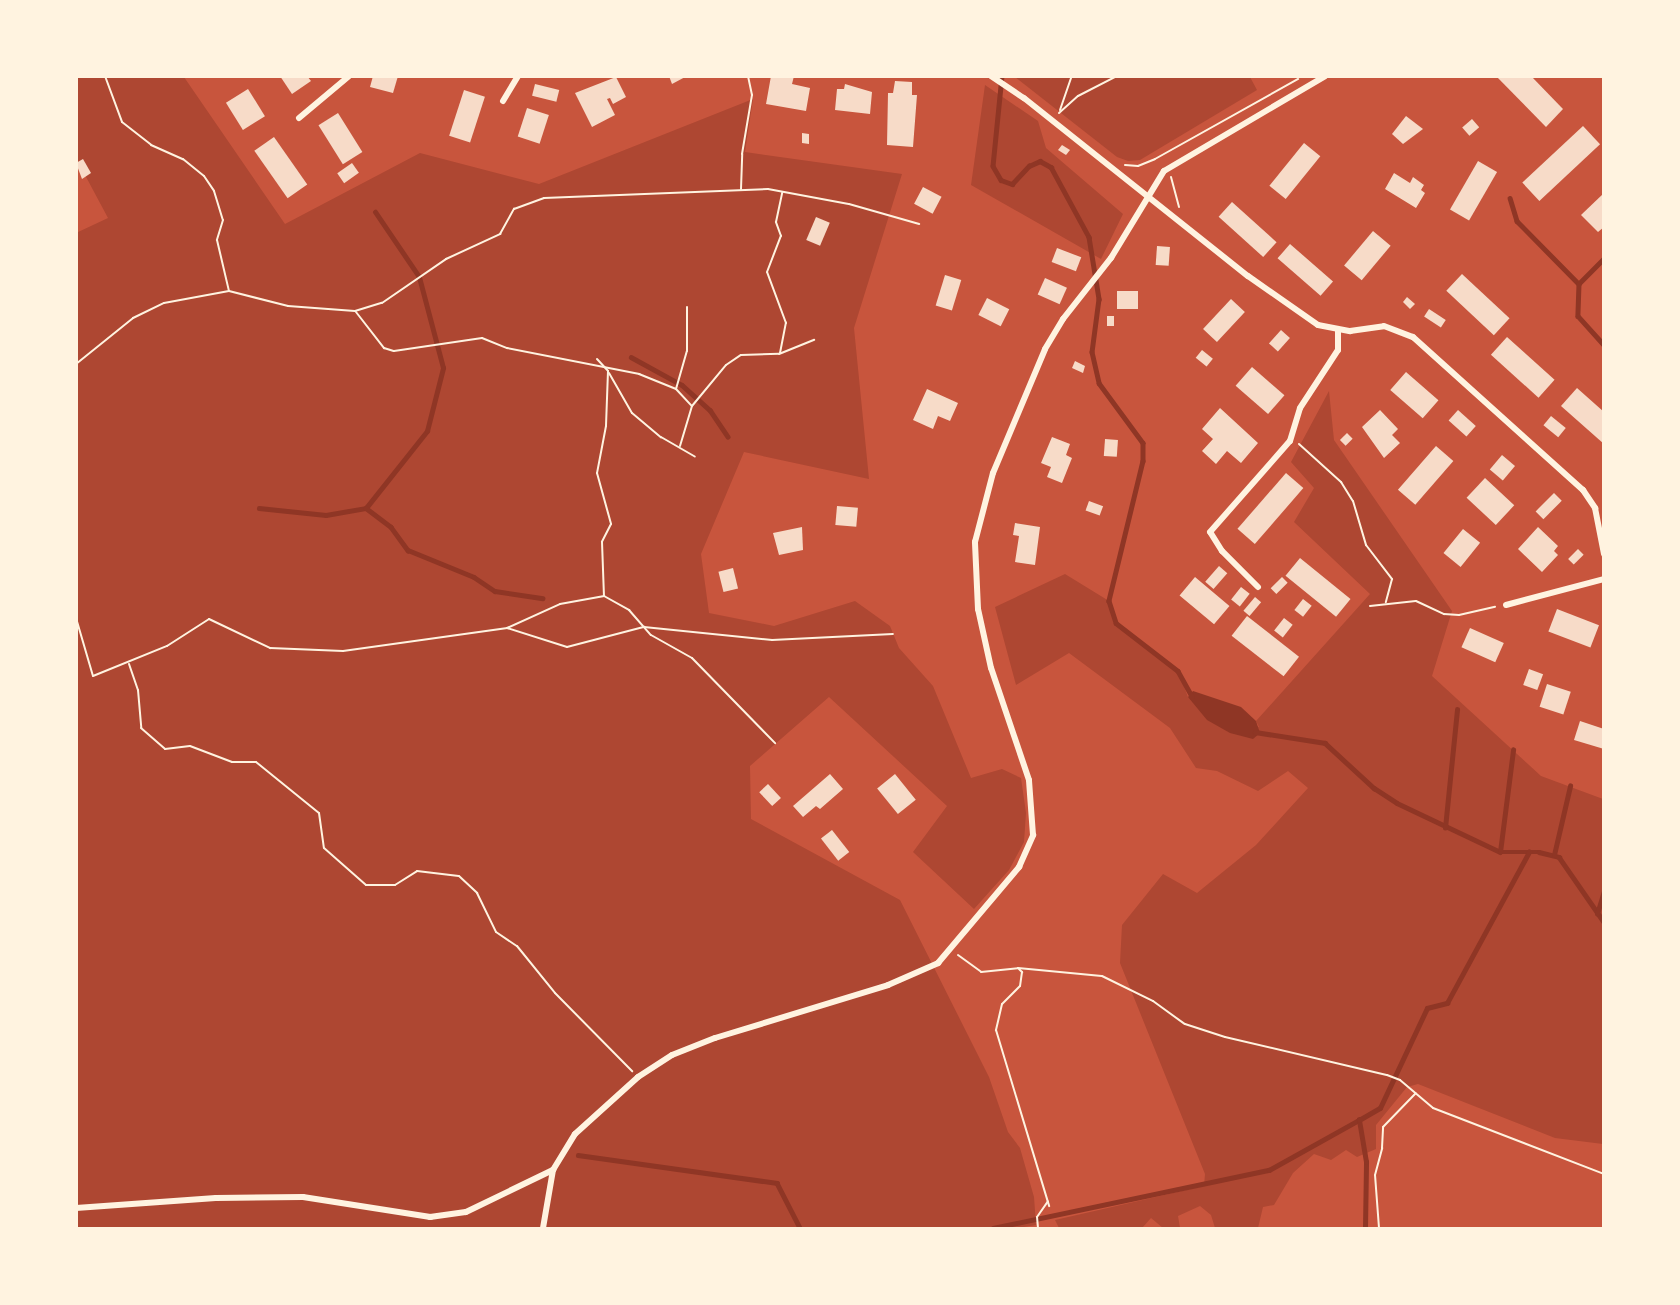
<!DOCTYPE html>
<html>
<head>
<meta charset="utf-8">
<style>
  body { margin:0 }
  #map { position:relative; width:1680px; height:1305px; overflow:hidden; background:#c8553d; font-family:"Noto Sans",sans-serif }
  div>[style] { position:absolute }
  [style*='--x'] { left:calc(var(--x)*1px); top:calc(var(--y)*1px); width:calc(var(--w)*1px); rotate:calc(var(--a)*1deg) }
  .green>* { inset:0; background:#ae4732 }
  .water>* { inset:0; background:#8f3625 }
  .stream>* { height:4.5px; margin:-2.25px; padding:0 2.25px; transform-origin:2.25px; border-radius:2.25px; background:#8f3625 }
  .building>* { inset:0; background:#f7dbc8; transform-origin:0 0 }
  .path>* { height:2px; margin:-1px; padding:0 1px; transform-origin:1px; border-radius:1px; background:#fff3e0 }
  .minor>* { height:6px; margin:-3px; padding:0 3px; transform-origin:3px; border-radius:3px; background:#fff3e0 }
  span { translate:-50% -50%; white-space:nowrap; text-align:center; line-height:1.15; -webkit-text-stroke:6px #fff3e0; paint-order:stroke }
  .frame { position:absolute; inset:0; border:78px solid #fff3e0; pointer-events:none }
</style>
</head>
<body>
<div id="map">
  <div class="green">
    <div style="clip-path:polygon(77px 77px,184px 77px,285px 224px,420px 153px,539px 184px,753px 99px,745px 152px,902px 174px,854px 328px,869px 479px,744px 452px,701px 554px,709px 613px,774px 626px,855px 601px,890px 626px,899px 648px,933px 686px,971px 778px,1002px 769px,1021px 778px,1026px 813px,1024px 842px,1009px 870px,974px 909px,913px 852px,947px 806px,829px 697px,750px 766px,751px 819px,900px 900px,989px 1077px,1008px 1132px,1020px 1148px,1034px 1197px,1036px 1225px,1018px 1228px,77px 1228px,76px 233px,108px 218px,77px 160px)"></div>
    <div style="clip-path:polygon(1015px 77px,1250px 77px,1257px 90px,1140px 160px,1128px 161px,1117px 157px)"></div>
    <div style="clip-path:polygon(985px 85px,1038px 121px,1046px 148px,1123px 214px,1101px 259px,971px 185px)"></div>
    <div style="clip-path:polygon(1329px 391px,1334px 440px,1452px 611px,1432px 676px,1541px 776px,1603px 799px,1603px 1144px,1555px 1138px,1418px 1084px,1407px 1087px,1376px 1125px,1376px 1149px,1357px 1157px,1346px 1150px,1331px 1160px,1314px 1154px,1293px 1173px,1274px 1205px,1263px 1207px,1258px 1228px,1215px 1228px,1211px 1215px,1200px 1206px,1178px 1216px,1180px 1228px,1163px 1228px,1151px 1218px,1142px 1228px,1059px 1228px,1055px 1220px,1204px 1186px,1205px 1174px,1120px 963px,1122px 925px,1163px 874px,1197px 893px,1256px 845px,1308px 788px,1288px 771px,1258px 791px,1217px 771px,1196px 768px,1170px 728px,1069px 653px,1016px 685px,995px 607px,1065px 574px,1109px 601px,1116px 623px,1178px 671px,1188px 697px,1259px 727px,1256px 721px,1370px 594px,1294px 522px,1314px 488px,1291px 462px)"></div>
  </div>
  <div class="water">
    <div style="clip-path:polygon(1193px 691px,1241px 707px,1256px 721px,1260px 733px,1253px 739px,1230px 733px,1207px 720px,1188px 697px)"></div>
  </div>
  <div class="stream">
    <div style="--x:1002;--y:76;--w:90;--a:95.7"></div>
    <div style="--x:993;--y:166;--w:16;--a:60"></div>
    <div style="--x:1001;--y:180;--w:12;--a:20"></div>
    <div style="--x:1012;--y:184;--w:25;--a:-47"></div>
    <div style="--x:1029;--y:166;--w:12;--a:-24"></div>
    <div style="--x:1040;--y:161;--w:13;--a:29"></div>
    <div style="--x:1051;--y:167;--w:80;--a:61.5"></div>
    <div style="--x:1089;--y:237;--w:63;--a:80.8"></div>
    <div style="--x:1099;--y:299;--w:53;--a:97.5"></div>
    <div style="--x:1092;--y:352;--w:32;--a:77"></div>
    <div style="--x:1099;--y:383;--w:74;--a:53.7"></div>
    <div style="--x:1143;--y:443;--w:18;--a:90"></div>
    <div style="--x:1143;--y:461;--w:144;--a:103.7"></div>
    <div style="--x:1109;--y:601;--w:23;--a:72"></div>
    <div style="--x:1116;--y:623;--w:78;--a:37.7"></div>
    <div style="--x:1178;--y:671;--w:29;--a:61"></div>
    <div style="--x:1510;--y:198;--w:24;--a:73"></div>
    <div style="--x:1517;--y:221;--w:88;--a:45.5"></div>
    <div style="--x:1604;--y:259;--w:35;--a:135"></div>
    <div style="--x:1579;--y:284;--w:32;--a:92"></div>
    <div style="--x:1578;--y:316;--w:39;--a:48"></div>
    <div style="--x:631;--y:357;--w:58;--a:28.8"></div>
    <div style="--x:682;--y:385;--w:38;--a:42"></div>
    <div style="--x:710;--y:410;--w:32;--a:56"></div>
    <div style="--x:259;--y:508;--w:67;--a:6"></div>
    <div style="--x:326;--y:515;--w:41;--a:-9.9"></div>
    <div style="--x:366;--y:508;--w:98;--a:-51.6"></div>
    <div style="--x:427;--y:431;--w:65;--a:-75.7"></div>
    <div style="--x:443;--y:368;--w:94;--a:-104.8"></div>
    <div style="--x:419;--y:277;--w:78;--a:-124.1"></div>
    <div style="--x:366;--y:508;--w:31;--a:37"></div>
    <div style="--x:391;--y:527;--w:29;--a:54"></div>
    <div style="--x:408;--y:550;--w:71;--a:22.2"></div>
    <div style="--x:474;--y:577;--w:25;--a:34"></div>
    <div style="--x:495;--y:591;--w:48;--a:8.5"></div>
    <div style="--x:1255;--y:732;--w:71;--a:8.9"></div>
    <div style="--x:1325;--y:743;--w:67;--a:42.6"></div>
    <div style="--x:1374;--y:788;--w:27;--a:33"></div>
    <div style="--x:1397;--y:803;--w:114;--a:25.4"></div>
    <div style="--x:1500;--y:852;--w:39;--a:0"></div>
    <div style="--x:1539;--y:852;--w:21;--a:14"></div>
    <div style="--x:1559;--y:857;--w:79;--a:55.3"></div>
    <div style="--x:1445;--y:828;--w:119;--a:-84.2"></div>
    <div style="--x:1500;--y:852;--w:103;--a:-82.7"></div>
    <div style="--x:1554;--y:855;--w:71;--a:-76.9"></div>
    <div style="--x:1597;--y:914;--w:24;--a:-73"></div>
    <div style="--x:578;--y:1155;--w:201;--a:8"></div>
    <div style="--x:777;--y:1183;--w:51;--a:62.9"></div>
    <div style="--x:993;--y:1228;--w:282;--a:-11.9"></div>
    <div style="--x:1269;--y:1170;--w:103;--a:-29.1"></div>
    <div style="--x:1365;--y:1228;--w:66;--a:-89.1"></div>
    <div style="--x:1366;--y:1162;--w:43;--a:-99.5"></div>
    <div style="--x:1359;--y:1120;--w:24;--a:-30"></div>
    <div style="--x:1380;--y:1108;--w:110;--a:-64.8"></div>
    <div style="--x:1427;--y:1008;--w:21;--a:-14"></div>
    <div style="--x:1447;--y:1003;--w:172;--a:-61.5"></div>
  </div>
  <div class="building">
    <div style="clip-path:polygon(280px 76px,307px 76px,311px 81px,292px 94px)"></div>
    <div style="clip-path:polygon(373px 76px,398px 76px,393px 93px,370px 87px)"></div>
    <div style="clip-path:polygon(669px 76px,687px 76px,672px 84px)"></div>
    <div style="clip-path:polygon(771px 76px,794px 76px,792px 84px,810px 88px,806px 111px,766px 104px)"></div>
    <div style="clip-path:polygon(1496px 76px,1531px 76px,1563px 109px,1546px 127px)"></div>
    <div style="clip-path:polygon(616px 77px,626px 97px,613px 104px,610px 98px,607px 99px,615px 115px,592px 127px,575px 93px)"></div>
    <div style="clip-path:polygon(895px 81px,912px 82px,912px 95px,917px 95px,913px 147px,887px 145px,888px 93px,893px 93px)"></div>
    <div style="left:535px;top:84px;width:25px;height:12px;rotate:14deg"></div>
    <div style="clip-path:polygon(845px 84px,872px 92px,870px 114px,835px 110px,837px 89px,844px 89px)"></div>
    <div style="left:248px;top:89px;width:32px;height:26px;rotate:58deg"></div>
    <div style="left:464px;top:90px;width:22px;height:48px;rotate:18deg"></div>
    <div style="left:527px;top:108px;width:23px;height:30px;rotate:18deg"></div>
    <div style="left:338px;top:113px;width:46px;height:23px;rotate:58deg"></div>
    <div style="clip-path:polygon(1406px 116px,1423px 129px,1403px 144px,1392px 134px)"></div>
    <div style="left:1472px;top:119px;width:11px;height:13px;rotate:49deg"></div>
    <div style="left:1583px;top:126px;width:25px;height:83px;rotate:47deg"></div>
    <div style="clip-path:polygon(802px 133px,809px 134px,809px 144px,802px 143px)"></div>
    <div style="left:274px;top:137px;width:58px;height:24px;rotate:55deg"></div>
    <div style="left:1304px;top:143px;width:21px;height:55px;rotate:39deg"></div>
    <div style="clip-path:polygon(1062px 145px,1070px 150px,1066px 155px,1058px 150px)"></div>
    <div style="clip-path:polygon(83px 159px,91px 173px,82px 179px,76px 163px)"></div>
    <div style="left:1478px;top:161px;width:22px;height:56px;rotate:30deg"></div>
    <div style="left:352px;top:163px;width:12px;height:18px;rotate:55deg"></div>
    <div style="clip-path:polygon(1394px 173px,1410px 183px,1413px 177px,1424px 185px,1421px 190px,1425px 193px,1416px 208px,1385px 189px)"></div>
    <div style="left:923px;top:187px;width:21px;height:19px;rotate:28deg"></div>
    <div style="clip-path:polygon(1604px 193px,1604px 227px,1598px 232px,1581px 215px)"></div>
    <div style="left:1232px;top:202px;width:60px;height:20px;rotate:42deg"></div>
    <div style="left:816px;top:217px;width:15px;height:25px;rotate:23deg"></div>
    <div style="left:1373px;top:231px;width:23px;height:45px;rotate:40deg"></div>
    <div style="left:1290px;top:244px;width:57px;height:19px;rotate:41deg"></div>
    <div style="left:1157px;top:246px;width:13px;height:19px;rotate:4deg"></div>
    <div style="left:1057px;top:248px;width:26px;height:15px;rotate:21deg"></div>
    <div style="left:1462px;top:274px;width:65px;height:23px;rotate:43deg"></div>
    <div style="left:945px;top:275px;width:17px;height:32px;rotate:17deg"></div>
    <div style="left:1045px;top:278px;width:24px;height:18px;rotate:24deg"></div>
    <div style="left:1117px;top:291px;width:21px;height:18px"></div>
    <div style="clip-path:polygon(1407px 297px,1415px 304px,1410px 309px,1403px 302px)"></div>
    <div style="left:987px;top:298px;width:25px;height:19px;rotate:27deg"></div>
    <div style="left:1231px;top:299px;width:19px;height:41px;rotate:43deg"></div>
    <div style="left:1429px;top:309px;width:20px;height:9px;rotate:33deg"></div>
    <div style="left:1107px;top:316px;width:7px;height:10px"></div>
    <div style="left:1281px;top:330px;width:12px;height:18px;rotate:42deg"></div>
    <div style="left:1507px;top:337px;width:64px;height:24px;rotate:42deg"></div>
    <div style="left:1202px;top:350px;width:14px;height:10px;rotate:39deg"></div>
    <div style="clip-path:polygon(1075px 361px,1085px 366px,1083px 373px,1072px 368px)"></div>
    <div style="left:1252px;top:367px;width:43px;height:25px;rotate:41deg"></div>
    <div style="left:1406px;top:372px;width:43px;height:24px;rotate:41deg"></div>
    <div style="clip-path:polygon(1577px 388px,1604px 412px,1604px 444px,1561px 406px)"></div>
    <div style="clip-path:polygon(927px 389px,958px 403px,950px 421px,938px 416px,933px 429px,913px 420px)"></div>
    <div style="clip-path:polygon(1220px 408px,1258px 443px,1241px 463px,1227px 451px,1216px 464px,1202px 451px,1213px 439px,1202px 429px)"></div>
    <div style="clip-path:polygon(1380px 410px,1398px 429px,1392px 435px,1400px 443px,1384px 458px,1362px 427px)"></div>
    <div style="left:1458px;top:410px;width:24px;height:14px;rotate:42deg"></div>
    <div style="left:1551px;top:416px;width:19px;height:12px;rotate:39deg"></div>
    <div style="left:1347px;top:433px;width:8px;height:10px;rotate:45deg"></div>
    <div style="clip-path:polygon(1052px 437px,1070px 444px,1066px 455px,1072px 458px,1062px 483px,1047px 477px,1051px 467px,1041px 463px)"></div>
    <div style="left:1105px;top:439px;width:13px;height:17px;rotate:4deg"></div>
    <div style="left:1436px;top:446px;width:23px;height:58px;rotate:41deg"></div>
    <div style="left:1502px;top:455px;width:17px;height:19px;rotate:40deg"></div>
    <div style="left:1286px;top:473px;width:23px;height:74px;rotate:41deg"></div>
    <div style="left:1485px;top:478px;width:40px;height:27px;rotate:43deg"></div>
    <div style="left:1554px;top:493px;width:11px;height:26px;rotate:45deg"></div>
    <div style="left:1089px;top:501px;width:15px;height:10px;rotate:20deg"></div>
    <div style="left:837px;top:506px;width:21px;height:19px;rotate:5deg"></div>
    <div style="clip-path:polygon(1015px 523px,1040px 527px,1035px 565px,1015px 562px,1019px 536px,1013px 535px)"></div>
    <div style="clip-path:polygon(802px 527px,803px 550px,779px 555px,773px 533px)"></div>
    <div style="clip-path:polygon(1538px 527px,1558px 546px,1554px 551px,1558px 555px,1542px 572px,1518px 549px)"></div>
    <div style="left:1463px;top:529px;width:22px;height:31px;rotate:39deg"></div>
    <div style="left:1578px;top:549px;width:8px;height:14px;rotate:45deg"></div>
    <div style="left:1300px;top:558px;width:65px;height:23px;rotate:39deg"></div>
    <div style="left:1219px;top:566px;width:11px;height:21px;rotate:41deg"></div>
    <div style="left:733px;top:568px;width:21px;height:15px;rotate:76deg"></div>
    <div style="left:1195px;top:577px;width:45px;height:24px;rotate:40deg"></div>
    <div style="left:1282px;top:577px;width:8px;height:16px;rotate:45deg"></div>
    <div style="left:1241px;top:587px;width:11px;height:16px;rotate:38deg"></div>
    <div style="left:1255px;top:597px;width:8px;height:18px;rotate:40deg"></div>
    <div style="left:1303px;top:599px;width:11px;height:14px;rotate:38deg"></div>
    <div style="left:1557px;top:609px;width:45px;height:24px;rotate:21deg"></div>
    <div style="left:1247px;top:616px;width:66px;height:25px;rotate:38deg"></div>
    <div style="left:1284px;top:618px;width:11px;height:16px;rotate:38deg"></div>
    <div style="left:1470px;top:628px;width:37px;height:21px;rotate:24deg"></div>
    <div style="left:1529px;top:669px;width:15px;height:17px;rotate:20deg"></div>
    <div style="left:1547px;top:684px;width:25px;height:24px;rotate:18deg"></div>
    <div style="clip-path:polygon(1580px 721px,1604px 729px,1604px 749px,1574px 740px)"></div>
    <div style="clip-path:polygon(830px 774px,843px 789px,820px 809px,816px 806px,803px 817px,793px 806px)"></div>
    <div style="left:895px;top:774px;width:33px;height:23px;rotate:51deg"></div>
    <div style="left:768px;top:784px;width:19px;height:12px;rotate:47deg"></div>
    <div style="left:832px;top:830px;width:28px;height:14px;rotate:52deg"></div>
  </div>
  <div class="path">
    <div style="--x:105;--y:76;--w:49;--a:69.7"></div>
    <div style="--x:122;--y:122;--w:37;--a:38"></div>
    <div style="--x:151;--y:145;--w:35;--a:24"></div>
    <div style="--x:183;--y:159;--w:27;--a:39"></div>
    <div style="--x:204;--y:176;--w:18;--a:56"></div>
    <div style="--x:214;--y:191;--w:30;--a:73"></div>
    <div style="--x:223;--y:220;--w:21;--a:107"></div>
    <div style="--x:217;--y:240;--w:52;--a:76.8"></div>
    <div style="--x:1060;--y:110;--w:36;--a:-71"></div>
    <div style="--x:1059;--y:113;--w:25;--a:-42"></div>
    <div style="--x:1078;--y:96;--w:44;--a:-27.1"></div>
    <div style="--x:1125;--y:165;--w:13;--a:4"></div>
    <div style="--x:1138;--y:166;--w:18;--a:-22"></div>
    <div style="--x:1155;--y:159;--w:164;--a:-29.2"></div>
    <div style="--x:1171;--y:177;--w:31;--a:75"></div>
    <div style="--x:741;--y:189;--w:35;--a:-88"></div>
    <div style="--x:742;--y:154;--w:60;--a:-80.4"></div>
    <div style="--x:752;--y:95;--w:19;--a:-102"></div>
    <div style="--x:356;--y:312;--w:46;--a:52.1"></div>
    <div style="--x:384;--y:348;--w:10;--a:17"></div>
    <div style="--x:394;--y:351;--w:89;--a:-8.4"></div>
    <div style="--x:482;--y:338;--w:27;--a:22"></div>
    <div style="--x:507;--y:348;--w:135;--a:11.1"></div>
    <div style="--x:639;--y:374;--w:40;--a:22"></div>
    <div style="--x:676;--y:389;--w:23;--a:47"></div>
    <div style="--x:780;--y:353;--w:31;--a:-79"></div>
    <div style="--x:786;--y:323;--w:54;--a:-110.4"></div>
    <div style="--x:767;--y:272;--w:39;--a:-69"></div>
    <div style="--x:781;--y:236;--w:15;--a:-110"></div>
    <div style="--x:776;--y:222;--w:30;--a:-78"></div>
    <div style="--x:597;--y:359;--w:16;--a:47"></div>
    <div style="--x:608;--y:371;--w:55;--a:92.1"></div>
    <div style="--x:606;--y:426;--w:48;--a:100.8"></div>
    <div style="--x:597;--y:473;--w:53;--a:74.6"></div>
    <div style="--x:611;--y:524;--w:20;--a:117"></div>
    <div style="--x:602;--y:542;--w:54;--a:87.9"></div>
    <div style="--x:76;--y:364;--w:73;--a:-38.9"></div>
    <div style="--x:133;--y:318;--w:34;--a:-26"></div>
    <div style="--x:164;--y:303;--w:66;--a:-10.5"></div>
    <div style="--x:229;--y:291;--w:61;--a:14.3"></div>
    <div style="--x:288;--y:306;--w:67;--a:4.3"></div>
    <div style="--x:355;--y:311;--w:28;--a:-17"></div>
    <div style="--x:382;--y:303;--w:78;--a:-34.5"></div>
    <div style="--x:446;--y:259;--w:60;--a:-24.8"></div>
    <div style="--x:500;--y:234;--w:29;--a:-61"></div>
    <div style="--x:514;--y:209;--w:32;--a:-20"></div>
    <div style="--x:544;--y:198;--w:224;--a:-2.3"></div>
    <div style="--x:768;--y:189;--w:82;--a:10.5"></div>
    <div style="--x:849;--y:204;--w:73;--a:15.9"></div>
    <div style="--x:609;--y:373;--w:46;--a:60.1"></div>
    <div style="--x:632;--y:413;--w:38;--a:40"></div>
    <div style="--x:661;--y:437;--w:39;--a:30"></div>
    <div style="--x:676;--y:389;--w:40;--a:-74"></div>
    <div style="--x:687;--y:351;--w:44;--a:-90"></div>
    <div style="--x:1299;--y:444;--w:57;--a:42.1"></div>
    <div style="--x:1341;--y:482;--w:22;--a:58"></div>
    <div style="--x:1353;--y:501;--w:46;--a:73.5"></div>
    <div style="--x:1366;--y:545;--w:43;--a:52.6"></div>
    <div style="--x:1392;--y:579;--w:24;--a:105"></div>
    <div style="--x:680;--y:446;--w:42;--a:-73.3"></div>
    <div style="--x:692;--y:406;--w:53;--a:-50.3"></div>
    <div style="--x:726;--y:365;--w:18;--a:-34"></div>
    <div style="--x:741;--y:355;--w:38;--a:-2"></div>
    <div style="--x:779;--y:354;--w:38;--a:-22"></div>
    <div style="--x:1370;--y:606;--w:46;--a:-6.2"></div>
    <div style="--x:1416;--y:601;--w:31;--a:25"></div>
    <div style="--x:1444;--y:614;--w:15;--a:4"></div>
    <div style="--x:1459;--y:615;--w:37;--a:-13"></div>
    <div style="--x:76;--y:618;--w:60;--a:73.7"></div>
    <div style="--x:93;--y:676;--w:80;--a:-22.1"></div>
    <div style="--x:167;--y:646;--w:50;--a:-32.7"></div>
    <div style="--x:209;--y:619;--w:68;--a:25.4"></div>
    <div style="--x:270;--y:648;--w:73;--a:2.4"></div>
    <div style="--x:343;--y:651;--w:166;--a:-8"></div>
    <div style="--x:507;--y:628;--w:58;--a:-24.4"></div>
    <div style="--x:560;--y:604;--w:45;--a:-10.3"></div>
    <div style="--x:604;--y:596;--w:29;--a:29"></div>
    <div style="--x:629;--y:610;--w:33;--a:49"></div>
    <div style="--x:651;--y:635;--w:47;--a:29.3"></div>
    <div style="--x:692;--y:658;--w:119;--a:45.7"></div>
    <div style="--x:507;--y:628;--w:63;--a:17.6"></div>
    <div style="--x:567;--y:647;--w:80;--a:-14.6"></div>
    <div style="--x:644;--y:627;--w:129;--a:5.8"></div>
    <div style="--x:772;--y:640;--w:121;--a:-2.8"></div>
    <div style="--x:129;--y:664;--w:28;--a:71"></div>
    <div style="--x:138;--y:690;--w:38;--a:85"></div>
    <div style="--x:141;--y:728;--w:32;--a:41"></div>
    <div style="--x:165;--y:749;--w:25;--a:-7"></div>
    <div style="--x:190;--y:746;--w:45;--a:20.9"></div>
    <div style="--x:232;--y:762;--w:24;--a:0"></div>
    <div style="--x:256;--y:762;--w:81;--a:39"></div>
    <div style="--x:319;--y:813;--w:35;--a:82"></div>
    <div style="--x:324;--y:848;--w:56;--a:41.4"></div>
    <div style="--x:366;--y:885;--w:29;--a:0"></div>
    <div style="--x:395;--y:885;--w:26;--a:-32"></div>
    <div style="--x:417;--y:871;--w:42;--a:6.8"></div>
    <div style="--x:459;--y:876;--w:25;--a:43"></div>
    <div style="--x:477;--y:893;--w:43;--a:64"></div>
    <div style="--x:496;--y:932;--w:25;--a:34"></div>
    <div style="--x:517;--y:946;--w:60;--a:51"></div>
    <div style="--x:555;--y:993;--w:110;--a:45.4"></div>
    <div style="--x:958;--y:955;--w:29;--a:36"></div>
    <div style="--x:981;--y:972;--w:37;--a:-6"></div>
    <div style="--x:1018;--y:968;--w:84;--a:5.4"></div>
    <div style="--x:1102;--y:976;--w:57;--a:26.1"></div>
    <div style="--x:1153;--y:1001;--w:39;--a:36"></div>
    <div style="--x:1185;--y:1024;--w:42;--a:18"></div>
    <div style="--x:1225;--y:1037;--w:166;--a:13.2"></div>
    <div style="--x:1387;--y:1075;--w:14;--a:21"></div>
    <div style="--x:1400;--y:1080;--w:43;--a:40.3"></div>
    <div style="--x:1433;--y:1108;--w:183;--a:21.1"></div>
    <div style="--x:1018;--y:968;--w:6;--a:45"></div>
    <div style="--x:1022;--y:972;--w:14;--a:98"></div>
    <div style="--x:1020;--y:986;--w:25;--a:135"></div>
    <div style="--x:1002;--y:1004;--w:27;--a:103"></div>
    <div style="--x:996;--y:1030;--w:184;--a:73.2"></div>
    <div style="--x:1038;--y:1228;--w:11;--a:-95"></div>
    <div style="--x:1037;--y:1217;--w:19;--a:-55"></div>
    <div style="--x:1379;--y:1228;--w:53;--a:-94.3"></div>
    <div style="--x:1375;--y:1175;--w:28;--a:-75"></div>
    <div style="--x:1382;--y:1148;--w:21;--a:-87"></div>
    <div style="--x:1383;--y:1127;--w:47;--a:-45.9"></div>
  </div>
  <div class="minor">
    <div style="--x:991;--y:76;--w:40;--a:34"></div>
    <div style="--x:1024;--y:98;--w:286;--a:38.5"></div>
    <div style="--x:1248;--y:276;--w:85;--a:35"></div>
    <div style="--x:1318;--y:325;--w:33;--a:11"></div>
    <div style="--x:1350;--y:331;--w:34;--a:-8"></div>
    <div style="--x:1384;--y:326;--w:31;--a:21"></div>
    <div style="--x:1413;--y:337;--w:229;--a:42"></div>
    <div style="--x:1583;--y:490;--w:22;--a:56"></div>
    <div style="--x:1595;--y:508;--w:47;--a:78.9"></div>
    <div style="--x:503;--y:101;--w:29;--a:-59"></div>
    <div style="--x:299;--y:118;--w:65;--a:-40"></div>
    <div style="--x:1258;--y:587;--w:51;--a:-135"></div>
    <div style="--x:1222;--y:551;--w:22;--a:-122"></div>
    <div style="--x:1210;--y:532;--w:121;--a:-48.7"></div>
    <div style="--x:1290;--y:441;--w:34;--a:-73"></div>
    <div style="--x:1300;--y:408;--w:69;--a:-56.8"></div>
    <div style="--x:1338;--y:350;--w:20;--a:-90"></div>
    <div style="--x:1506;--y:605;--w:101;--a:-14.9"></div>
    <div style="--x:76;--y:1208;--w:140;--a:-4.1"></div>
    <div style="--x:216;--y:1198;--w:87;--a:-0.7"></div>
    <div style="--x:303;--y:1197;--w:129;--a:8.9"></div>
    <div style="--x:430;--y:1217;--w:36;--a:-8"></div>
    <div style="--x:466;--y:1212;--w:97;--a:-25.8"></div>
    <div style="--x:543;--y:1228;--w:59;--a:-80.2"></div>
    <div style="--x:553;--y:1170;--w:42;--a:-58.6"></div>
    <div style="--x:575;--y:1134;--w:85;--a:-42.1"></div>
    <div style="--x:638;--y:1077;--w:40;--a:-32.9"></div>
    <div style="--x:672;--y:1055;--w:46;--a:-21.6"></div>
    <div style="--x:715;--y:1038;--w:181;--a:-17"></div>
    <div style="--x:888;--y:985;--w:55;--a:-23.7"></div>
    <div style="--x:938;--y:963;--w:126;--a:-49.8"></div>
    <div style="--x:1019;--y:867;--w:35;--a:-66"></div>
    <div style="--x:1033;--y:835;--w:55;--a:-94.2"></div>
    <div style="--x:1029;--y:780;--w:118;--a:-108.7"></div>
    <div style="--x:991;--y:668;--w:60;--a:-102.4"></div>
    <div style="--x:978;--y:609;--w:67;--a:-92.6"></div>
    <div style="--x:975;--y:542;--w:71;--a:-75.4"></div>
    <div style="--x:993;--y:473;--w:134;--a:-67.2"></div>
    <div style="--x:1045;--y:349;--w:35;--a:-59"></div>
    <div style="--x:1063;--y:319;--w:78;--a:-51.8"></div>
    <div style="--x:1111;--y:258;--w:102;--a:-58.7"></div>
    <div style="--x:1164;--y:171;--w:187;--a:-30.5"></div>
  </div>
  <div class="frame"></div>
</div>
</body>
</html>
